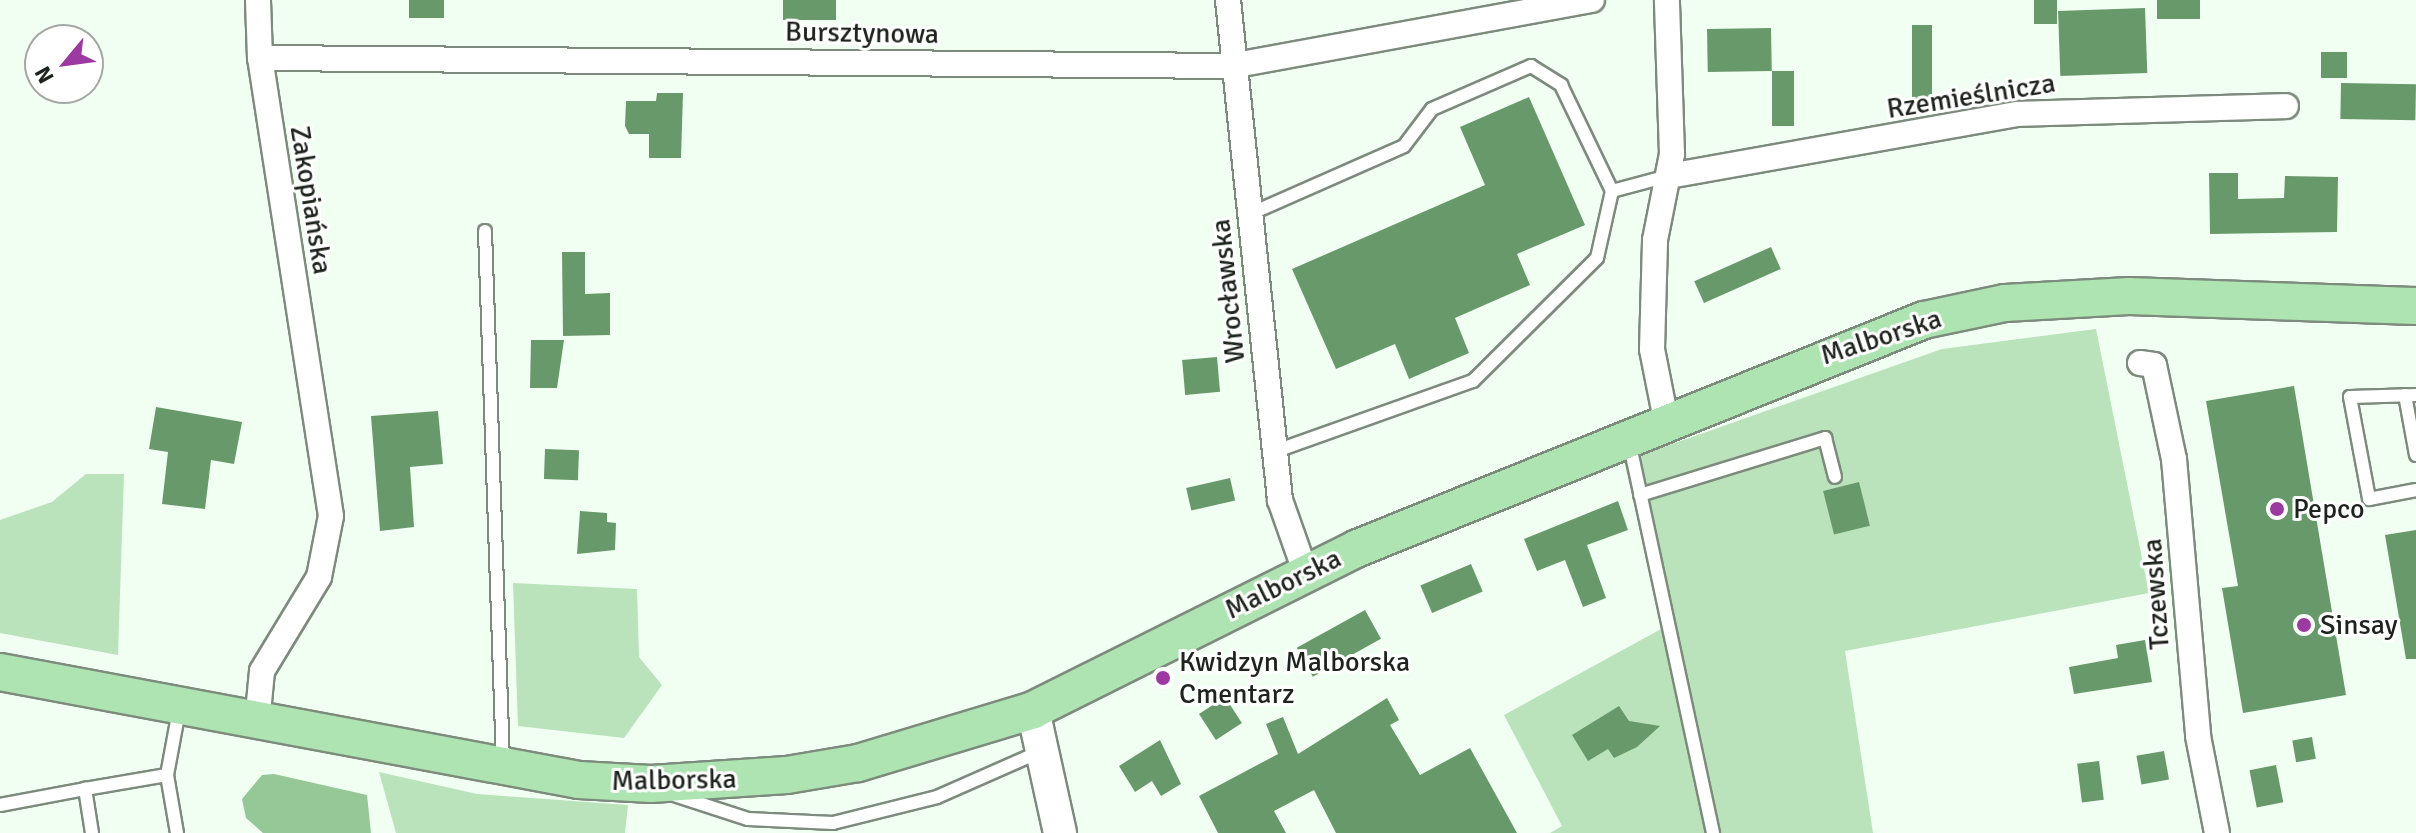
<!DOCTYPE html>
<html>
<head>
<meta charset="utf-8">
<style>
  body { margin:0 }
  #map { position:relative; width:2416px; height:833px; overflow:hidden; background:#f1fff2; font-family:Signika,sans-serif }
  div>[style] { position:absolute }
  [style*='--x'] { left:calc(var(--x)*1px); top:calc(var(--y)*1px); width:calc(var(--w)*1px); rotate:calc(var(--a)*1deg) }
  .green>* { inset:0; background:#bae2bb }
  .water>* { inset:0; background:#95c797 }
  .building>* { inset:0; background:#68996b; transform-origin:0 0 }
  .roads { filter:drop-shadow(2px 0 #7d8b7d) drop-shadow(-2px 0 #7d8b7d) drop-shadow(0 2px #7d8b7d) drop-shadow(0 -2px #7d8b7d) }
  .lane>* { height:12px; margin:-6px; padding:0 6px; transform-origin:6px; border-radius:6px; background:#fff }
  .street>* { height:24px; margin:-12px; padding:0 12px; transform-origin:12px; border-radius:12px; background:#fff }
  .secondary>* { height:32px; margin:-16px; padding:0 16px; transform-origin:16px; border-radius:16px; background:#fff }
  .primary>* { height:36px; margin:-18px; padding:0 18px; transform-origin:18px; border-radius:18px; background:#aee4b2 }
  .dots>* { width:22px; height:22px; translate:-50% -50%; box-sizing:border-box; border:4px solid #fff; border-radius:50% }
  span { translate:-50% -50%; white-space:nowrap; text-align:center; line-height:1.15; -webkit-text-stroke:6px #fff; paint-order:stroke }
  .street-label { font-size:28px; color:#1d231d }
  .poi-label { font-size:28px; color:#1d231d }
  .left { translate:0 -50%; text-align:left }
  .north { position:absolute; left:24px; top:24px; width:80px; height:80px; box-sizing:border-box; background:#fff; border:2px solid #a5a7a5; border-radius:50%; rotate:241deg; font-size:22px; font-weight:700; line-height:32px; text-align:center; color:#1d231d }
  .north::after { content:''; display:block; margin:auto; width:28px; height:36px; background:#9c3aa1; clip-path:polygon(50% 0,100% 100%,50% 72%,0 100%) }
</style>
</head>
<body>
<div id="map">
  <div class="green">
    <div style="clip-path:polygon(2096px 329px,2149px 593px,1845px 651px,1873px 833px,1550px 833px,1562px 826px,1504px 715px,1663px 628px,1624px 461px,1942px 349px)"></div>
    <div style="clip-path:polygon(86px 474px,124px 474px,118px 655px,0 633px,0 520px,52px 502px)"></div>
    <div style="clip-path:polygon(513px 583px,637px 589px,639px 657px,662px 685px,624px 738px,518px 726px)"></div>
    <div style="clip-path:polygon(379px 772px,477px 794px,628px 805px,625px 833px,396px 833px)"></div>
  </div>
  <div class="water">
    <div style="clip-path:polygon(274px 774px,367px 795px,371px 833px,263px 833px,246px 818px,242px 799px,262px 775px)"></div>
  </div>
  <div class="building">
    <div style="left:409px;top:0;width:35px;height:18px"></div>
    <div style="left:783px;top:0;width:53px;height:20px"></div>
    <div style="left:2034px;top:0;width:23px;height:24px"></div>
    <div style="left:2157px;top:0;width:43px;height:19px"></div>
    <div style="left:2145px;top:8px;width:65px;height:87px;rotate:88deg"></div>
    <div style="left:1912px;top:25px;width:20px;height:81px"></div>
    <div style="left:1771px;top:28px;width:43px;height:64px;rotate:89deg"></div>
    <div style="left:2321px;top:52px;width:26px;height:26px"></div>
    <div style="left:1772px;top:71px;width:22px;height:55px"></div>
    <div style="left:2341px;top:83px;width:75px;height:36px;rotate:1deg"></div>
    <div style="clip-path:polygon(657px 93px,683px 93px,681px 158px,649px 158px,649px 134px,629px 134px,625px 126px,626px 101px,656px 101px)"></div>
    <div style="clip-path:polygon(1529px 97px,1585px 225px,1517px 254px,1530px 285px,1455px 318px,1469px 353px,1409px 379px,1395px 344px,1336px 369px,1292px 269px,1485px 185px,1460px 127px)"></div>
    <div style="clip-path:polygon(2209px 173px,2238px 173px,2238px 199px,2284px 198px,2285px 176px,2338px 177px,2337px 232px,2210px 234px)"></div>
    <div style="left:1771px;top:247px;width:24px;height:84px;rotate:66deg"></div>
    <div style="clip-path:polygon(562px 252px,585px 252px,585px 294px,610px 293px,610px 335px,563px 336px)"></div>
    <div style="clip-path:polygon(531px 340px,564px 340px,557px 388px,530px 388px)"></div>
    <div style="left:1217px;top:357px;width:35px;height:35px;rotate:85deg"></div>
    <div style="clip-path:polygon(2294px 386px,2346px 695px,2243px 713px,2222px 588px,2238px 586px,2206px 401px)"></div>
    <div style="clip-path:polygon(156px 407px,242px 422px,234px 464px,211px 460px,205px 509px,162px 504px,168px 452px,149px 449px)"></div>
    <div style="clip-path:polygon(438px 411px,443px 464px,410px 467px,414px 527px,380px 531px,371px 416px)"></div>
    <div style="left:545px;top:449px;width:34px;height:30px;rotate:2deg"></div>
    <div style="left:1230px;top:478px;width:23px;height:45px;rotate:77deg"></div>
    <div style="left:1859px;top:482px;width:45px;height:37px;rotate:76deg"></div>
    <div style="clip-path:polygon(1618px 501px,1628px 530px,1587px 545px,1606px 598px,1583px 607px,1565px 560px,1537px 571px,1524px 539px)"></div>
    <div style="clip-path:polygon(580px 511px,607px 513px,607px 522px,616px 523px,615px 550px,577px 554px)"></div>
    <div style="clip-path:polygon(2416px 530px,2416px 659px,2406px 659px,2385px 535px)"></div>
    <div style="left:1471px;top:564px;width:30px;height:55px;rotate:67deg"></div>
    <div style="left:1365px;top:610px;width:33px;height:78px;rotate:61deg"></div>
    <div style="clip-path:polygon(2145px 640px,2152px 682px,2074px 694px,2069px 667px,2118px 658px,2116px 645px)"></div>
    <div style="left:1225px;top:697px;width:31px;height:31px;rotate:57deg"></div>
    <div style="clip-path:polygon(1387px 698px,1399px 720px,1390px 725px,1420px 775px,1470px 748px,1517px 833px,1336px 833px,1314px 790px,1274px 811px,1286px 833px,1218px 833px,1199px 796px,1278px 754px,1266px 724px,1283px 717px,1298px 754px)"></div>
    <div style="clip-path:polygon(1619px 706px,1629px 721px,1660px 726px,1637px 747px,1614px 758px,1608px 749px,1588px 761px,1572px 735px)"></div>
    <div style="left:2312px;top:737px;width:22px;height:20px;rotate:80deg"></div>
    <div style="clip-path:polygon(1160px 740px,1181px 784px,1161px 796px,1152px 781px,1135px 792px,1119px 766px)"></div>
    <div style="left:2164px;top:751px;width:29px;height:28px;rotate:80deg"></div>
    <div style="left:2099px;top:761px;width:39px;height:22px;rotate:83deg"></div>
    <div style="left:2276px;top:765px;width:38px;height:27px;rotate:79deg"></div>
  </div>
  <div class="roads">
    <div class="lane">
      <div style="--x:1250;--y:214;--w:168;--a:-23.8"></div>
      <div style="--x:1404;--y:146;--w:46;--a:-52.9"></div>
      <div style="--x:1432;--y:109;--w:108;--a:-23.5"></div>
      <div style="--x:1531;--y:66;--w:36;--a:32"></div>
      <div style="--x:1561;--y:85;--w:118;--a:64.3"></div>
      <div style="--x:485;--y:231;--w:531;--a:88.06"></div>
      <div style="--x:2405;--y:395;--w:61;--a:79.6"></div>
      <div style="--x:2416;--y:395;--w:66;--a:178.3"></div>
      <div style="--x:2350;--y:397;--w:104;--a:79.4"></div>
      <div style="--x:2369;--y:499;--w:48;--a:-10.8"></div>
      <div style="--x:1629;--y:441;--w:401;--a:77.9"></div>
      <div style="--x:1276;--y:451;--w:209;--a:-19.6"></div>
      <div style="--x:1473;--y:381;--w:175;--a:-44.8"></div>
      <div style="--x:1597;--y:258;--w:69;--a:-77.4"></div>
      <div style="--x:1612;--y:191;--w:58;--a:-15"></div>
      <div style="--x:1640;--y:495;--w:194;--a:-17.1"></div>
      <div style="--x:1825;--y:438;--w:40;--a:75.6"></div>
      <div style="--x:668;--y:793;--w:84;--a:18"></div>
      <div style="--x:748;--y:819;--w:85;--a:2.7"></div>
      <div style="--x:833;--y:823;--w:107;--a:-14"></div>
      <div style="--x:937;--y:797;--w:111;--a:-23.8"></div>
      <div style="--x:0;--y:805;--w:86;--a:-10.7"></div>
      <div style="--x:92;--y:833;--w:45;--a:-99"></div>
      <div style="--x:85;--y:789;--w:83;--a:-9.7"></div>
      <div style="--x:177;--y:833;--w:59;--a:-99.8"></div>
      <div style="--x:167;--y:775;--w:66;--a:-79.5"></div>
    </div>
    <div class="street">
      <div style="--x:1228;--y:0;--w:503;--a:84.06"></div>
      <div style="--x:1280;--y:500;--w:75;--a:70.6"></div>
      <div style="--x:260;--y:58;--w:971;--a:0.47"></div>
      <div style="--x:1231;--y:66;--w:367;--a:-10.4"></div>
      <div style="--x:1669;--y:176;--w:354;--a:-10.1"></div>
      <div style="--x:2018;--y:114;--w:268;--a:-1.7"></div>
      <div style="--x:2140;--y:363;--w:14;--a:8"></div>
      <div style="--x:2154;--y:365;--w:96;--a:78"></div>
      <div style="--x:2174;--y:459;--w:278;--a:85"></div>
      <div style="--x:2198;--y:736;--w:99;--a:78.9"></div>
      <div style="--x:1666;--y:420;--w:72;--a:-101.2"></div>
      <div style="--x:1652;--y:349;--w:109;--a:-88.4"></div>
      <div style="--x:1655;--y:240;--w:88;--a:-78.8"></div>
      <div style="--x:1672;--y:154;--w:154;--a:-91.9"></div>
      <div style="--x:257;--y:723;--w:52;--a:-84.5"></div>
      <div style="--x:262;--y:671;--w:110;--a:-58.8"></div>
      <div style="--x:319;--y:577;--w:62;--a:-78.9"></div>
      <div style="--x:331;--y:516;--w:463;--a:-98.8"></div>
      <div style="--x:260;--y:58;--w:58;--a:-92"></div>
    </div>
    <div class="secondary">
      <div style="--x:1033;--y:710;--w:126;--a:77.6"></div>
    </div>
    <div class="primary">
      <div style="--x:0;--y:672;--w:589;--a:10.57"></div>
      <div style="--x:579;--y:780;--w:72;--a:3.2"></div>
      <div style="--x:651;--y:784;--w:136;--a:-3.8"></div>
      <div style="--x:787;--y:775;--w:72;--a:-9.6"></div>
      <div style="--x:858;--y:763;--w:183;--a:-16.8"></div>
      <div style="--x:1033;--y:710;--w:363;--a:-26.5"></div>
      <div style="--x:1358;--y:548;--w:610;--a:-21.94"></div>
      <div style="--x:1924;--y:320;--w:83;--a:-11.9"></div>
      <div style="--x:2005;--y:303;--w:124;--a:-3.2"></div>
      <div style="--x:2129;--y:296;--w:287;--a:2"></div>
    </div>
  </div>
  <div class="dots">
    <div style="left:2277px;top:509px;background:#9c3aa1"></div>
    <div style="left:2304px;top:625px;background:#9c3aa1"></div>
    <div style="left:1163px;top:678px;background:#9c3aa1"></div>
  </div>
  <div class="street-label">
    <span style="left:862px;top:33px;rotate:1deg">Bursztynowa</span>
    <span style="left:1971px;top:96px;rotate:-9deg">Rzemieślnicza</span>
    <span style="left:311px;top:200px;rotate:81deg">Zakopiańska</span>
    <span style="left:1228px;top:291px;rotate:-96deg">Wrocławska</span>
    <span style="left:1881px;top:337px;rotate:-18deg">Malborska</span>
    <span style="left:1283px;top:584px;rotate:-26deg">Malborska</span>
    <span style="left:2156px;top:594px;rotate:-94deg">Tczewska</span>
    <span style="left:674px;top:780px;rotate:-1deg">Malborska</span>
  </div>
  <div class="poi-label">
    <span class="left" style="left:2293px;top:509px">Pepco</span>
    <span class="left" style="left:2320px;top:625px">Sinsay</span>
    <span class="left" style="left:1179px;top:678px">Kwidzyn Malborska<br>Cmentarz</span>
  </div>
  <div class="north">N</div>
</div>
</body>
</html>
